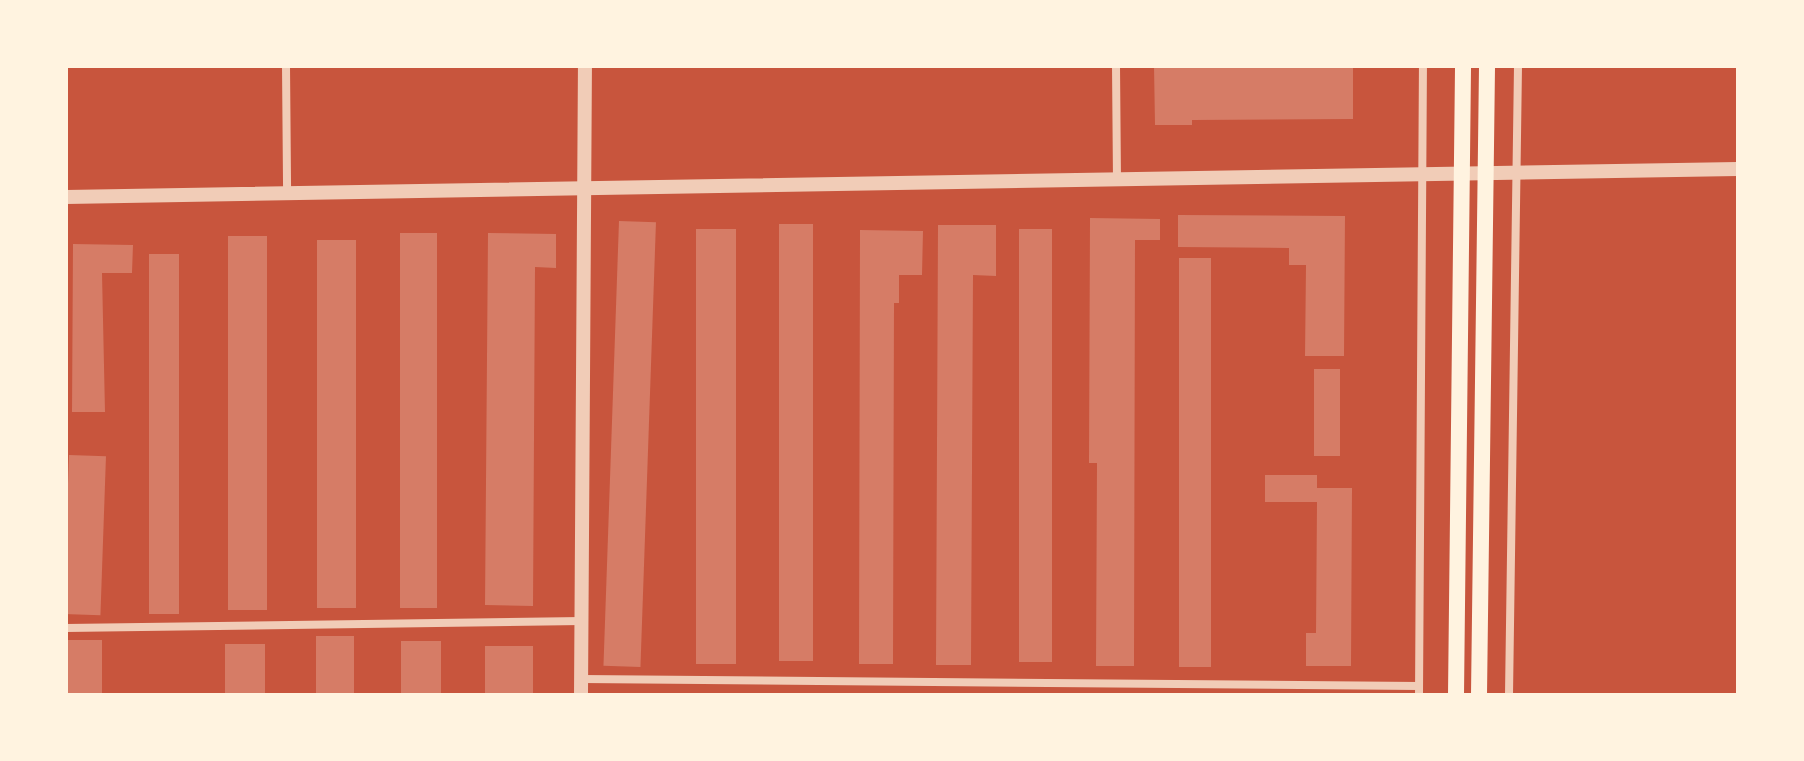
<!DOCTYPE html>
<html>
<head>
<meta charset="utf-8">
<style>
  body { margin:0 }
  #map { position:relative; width:1804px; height:761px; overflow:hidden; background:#c8553d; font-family:"Times New Roman",serif }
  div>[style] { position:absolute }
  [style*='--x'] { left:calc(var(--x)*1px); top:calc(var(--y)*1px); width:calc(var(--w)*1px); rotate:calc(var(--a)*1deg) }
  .building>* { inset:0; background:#d67c66; transform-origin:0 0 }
  .minor>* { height:8px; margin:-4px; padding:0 4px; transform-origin:4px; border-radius:4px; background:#f1ccb7 }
  .tertiary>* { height:14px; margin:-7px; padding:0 7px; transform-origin:7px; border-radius:7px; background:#f1ccb7 }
  .secondary>* { height:16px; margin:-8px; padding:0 8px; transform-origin:8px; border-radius:8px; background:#fff3e0 }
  span { translate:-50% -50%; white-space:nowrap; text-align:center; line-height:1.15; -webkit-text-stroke:8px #fff3e0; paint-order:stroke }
  .frame { position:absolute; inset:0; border:68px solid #fff3e0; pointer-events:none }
</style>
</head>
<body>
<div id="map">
  <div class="building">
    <div style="clip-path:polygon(1154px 66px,1353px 66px,1353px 119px,1192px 120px,1192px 125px,1155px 125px)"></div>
    <div style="clip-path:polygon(1178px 215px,1345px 216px,1344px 356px,1305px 356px,1306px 265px,1289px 265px,1289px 248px,1178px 247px)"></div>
    <div style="clip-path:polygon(1090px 218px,1160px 219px,1160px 240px,1135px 240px,1134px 666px,1096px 666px,1097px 463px,1089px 463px)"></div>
    <div style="left:619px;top:221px;width:37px;height:445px;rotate:2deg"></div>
    <div style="left:779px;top:224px;width:34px;height:437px"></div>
    <div style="clip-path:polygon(938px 225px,996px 225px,996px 276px,973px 275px,971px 665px,936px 665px)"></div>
    <div style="left:696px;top:229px;width:40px;height:435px"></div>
    <div style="left:1019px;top:229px;width:33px;height:433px"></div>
    <div style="clip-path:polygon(860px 230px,923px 231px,922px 275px,899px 275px,899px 303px,894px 303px,893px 664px,859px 664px)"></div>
    <div style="left:400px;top:233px;width:37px;height:375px"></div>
    <div style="clip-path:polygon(488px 233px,556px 234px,556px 268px,535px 267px,533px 606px,485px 605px)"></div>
    <div style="left:228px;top:236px;width:39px;height:374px"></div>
    <div style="left:317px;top:240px;width:39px;height:368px"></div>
    <div style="clip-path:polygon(73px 244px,133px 245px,132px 273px,102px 273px,105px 412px,72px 412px)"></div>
    <div style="left:149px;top:254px;width:30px;height:360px"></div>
    <div style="left:1179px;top:258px;width:32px;height:409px"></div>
    <div style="left:1314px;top:369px;width:26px;height:87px"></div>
    <div style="left:69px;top:455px;width:37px;height:159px;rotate:2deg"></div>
    <div style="clip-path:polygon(1265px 475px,1317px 475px,1317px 488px,1352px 488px,1351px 666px,1306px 666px,1306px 633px,1316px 633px,1317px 502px,1265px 502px)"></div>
    <div style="left:316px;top:636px;width:38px;height:59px"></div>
    <div style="left:66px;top:640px;width:36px;height:55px"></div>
    <div style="left:401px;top:641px;width:40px;height:54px"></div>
    <div style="left:225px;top:644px;width:40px;height:51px"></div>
    <div style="left:485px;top:646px;width:48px;height:49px"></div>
  </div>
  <div class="minor">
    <div style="--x:286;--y:66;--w:127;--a:89.5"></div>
    <div style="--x:1116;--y:66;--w:113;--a:89.5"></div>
    <div style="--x:66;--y:628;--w:516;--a:-0.78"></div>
    <div style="--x:581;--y:679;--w:838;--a:0.48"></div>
    <div style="--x:1419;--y:695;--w:629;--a:-89.64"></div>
    <div style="--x:1509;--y:695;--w:629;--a:-89.18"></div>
  </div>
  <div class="tertiary">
    <div style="--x:66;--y:197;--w:1672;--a:-0.96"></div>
    <div style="--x:581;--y:695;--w:629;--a:-89.64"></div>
  </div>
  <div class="secondary">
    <div style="--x:1456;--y:695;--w:629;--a:-89.36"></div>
    <div style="--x:1479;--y:695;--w:629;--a:-89.27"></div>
  </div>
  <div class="frame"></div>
</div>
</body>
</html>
